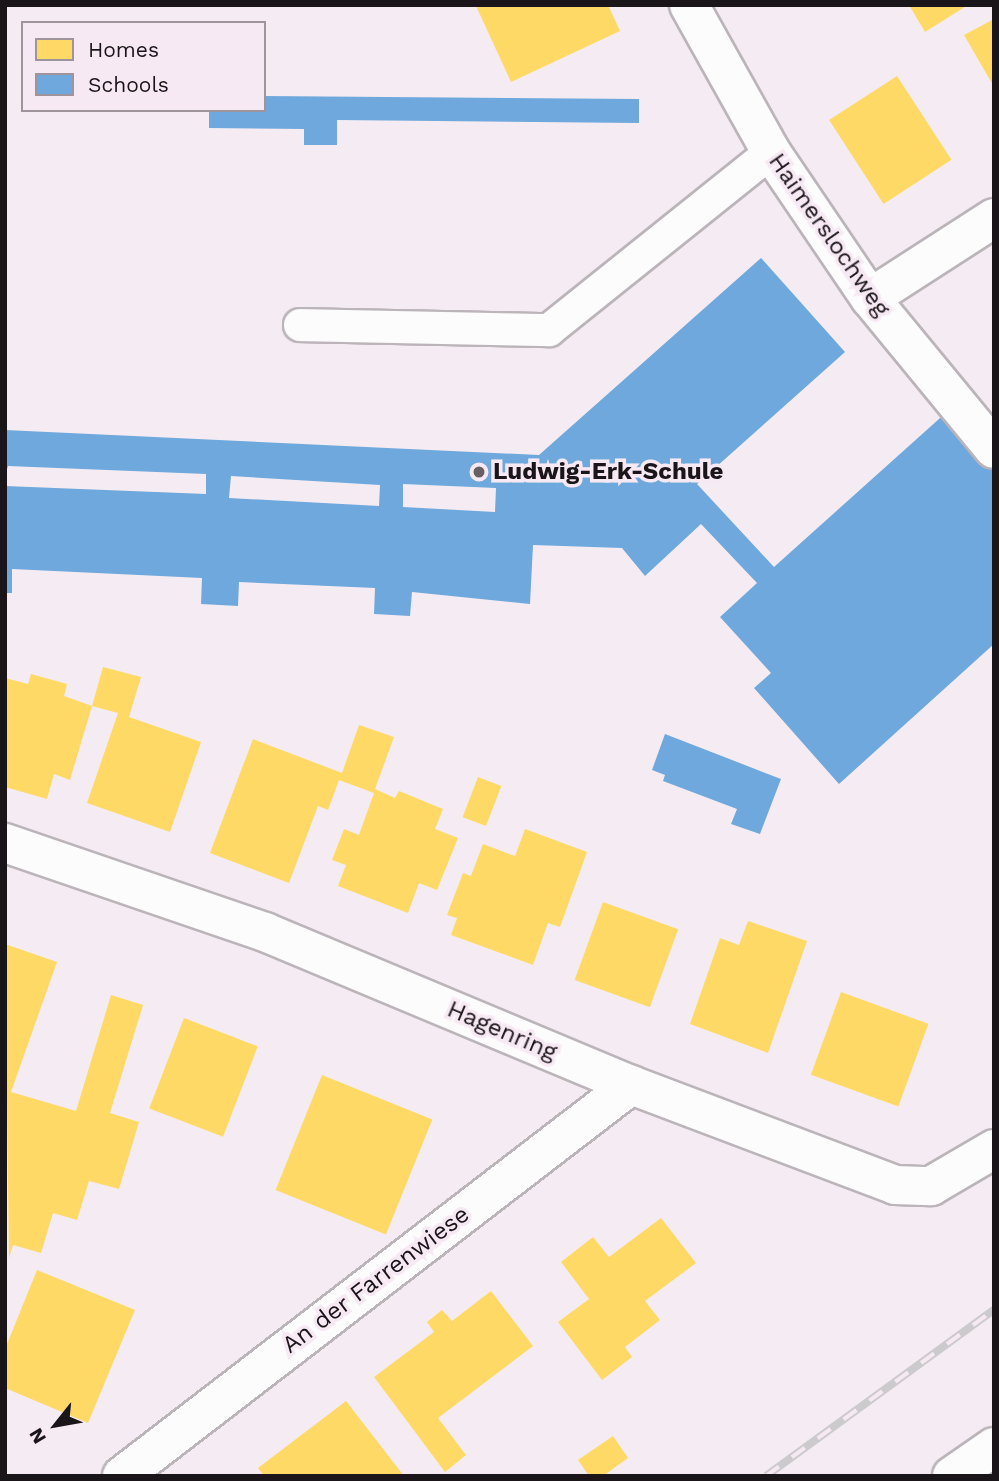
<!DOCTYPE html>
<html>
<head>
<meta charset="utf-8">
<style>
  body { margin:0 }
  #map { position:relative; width:999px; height:1481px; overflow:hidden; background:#f4ecf2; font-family:"Work Sans",sans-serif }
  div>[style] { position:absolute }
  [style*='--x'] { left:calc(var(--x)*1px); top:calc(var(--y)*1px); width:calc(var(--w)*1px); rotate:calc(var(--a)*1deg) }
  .homes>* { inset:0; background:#ffd966; transform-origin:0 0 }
  .schools>* { inset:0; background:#6fa8dc }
  .roads { filter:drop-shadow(2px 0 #bbb4b9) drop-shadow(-2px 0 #bbb4b9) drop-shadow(0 2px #bbb4b9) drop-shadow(0 -2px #bbb4b9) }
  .service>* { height:32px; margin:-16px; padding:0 16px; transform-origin:16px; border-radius:16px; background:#fdfcfd }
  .minor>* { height:38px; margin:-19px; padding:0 19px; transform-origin:19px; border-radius:19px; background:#fdfcfd }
  .rail>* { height:8px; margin-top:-4px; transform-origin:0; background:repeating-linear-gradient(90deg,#f7e9f3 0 16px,#cccacc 0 32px); box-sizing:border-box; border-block:2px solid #cccacc }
  .dots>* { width:19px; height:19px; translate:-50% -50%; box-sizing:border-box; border:4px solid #f7e9f3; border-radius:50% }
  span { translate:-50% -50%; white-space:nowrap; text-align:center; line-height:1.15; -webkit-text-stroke:7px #f7e9f3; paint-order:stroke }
  .street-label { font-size:24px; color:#1a1519 }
  .poi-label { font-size:24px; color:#1a1519; font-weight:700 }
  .left { translate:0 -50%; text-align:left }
  .frame { position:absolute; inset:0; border:7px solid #1a1519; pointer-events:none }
  .legend { position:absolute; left:21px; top:21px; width:245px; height:91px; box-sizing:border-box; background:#f7e9f3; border:2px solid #9f949c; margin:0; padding:9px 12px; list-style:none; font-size:21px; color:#1a1519 }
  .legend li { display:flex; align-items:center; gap:14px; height:35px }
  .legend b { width:35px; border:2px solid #9f949c }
  .north { position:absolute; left:21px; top:1390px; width:70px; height:70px; -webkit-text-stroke:5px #f7e9f3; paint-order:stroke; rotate:239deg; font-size:19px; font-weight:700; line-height:28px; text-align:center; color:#1a1519 }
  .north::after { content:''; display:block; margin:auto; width:24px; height:32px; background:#1a1519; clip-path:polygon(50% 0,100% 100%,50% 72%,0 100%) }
</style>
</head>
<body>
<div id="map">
  <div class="homes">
    <div style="clip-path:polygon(608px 5px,620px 31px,511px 82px,476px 6px)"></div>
    <div style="clip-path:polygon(909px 5px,968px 5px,925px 32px)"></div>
    <div style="clip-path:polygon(994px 19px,994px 87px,964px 35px)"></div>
    <div style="left:897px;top:76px;width:100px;height:81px;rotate:57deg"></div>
    <div style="clip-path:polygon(103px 667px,141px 677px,129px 717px,201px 742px,170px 832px,87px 803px,118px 713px,92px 706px)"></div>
    <div style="clip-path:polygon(31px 674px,67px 684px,64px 696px,92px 706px,70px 780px,54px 774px,47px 799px,5px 787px,5px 678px,28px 684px)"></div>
    <div style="clip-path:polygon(359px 725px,394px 737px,375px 789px,395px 798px,399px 791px,443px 809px,435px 829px,458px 838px,437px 890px,419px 883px,408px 913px,338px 886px,346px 865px,332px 860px,344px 829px,359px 835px,374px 793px,339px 780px,328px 810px,318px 806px,289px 883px,210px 853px,253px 739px,342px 773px)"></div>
    <div style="left:478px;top:777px;width:25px;height:43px;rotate:21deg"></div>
    <div style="clip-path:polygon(525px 829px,587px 852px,560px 927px,548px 923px,533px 965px,451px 935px,457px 918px,447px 915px,463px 873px,471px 876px,483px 844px,515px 856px)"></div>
    <div style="left:603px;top:902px;width:80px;height:83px;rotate:20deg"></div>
    <div style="clip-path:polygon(748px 921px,807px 941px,768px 1053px,690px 1024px,720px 938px,739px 945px)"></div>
    <div style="clip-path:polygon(5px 944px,57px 962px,11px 1092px,76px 1111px,111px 995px,143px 1005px,110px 1113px,139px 1122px,119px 1189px,89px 1181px,77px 1220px,53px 1213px,41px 1253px,13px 1245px,9px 1258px)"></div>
    <div style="left:841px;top:992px;width:93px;height:88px;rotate:20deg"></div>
    <div style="left:184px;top:1018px;width:79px;height:97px;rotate:21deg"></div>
    <div style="left:322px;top:1075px;width:119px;height:124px;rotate:22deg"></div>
    <div style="clip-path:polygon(661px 1218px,696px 1263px,645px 1301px,660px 1320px,625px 1347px,632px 1357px,602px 1380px,558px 1322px,589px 1299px,561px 1262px,593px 1237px,609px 1257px)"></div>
    <div style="clip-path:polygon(37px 1270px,135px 1310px,88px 1423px,5px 1388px,5px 1349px)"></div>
    <div style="clip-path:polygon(491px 1291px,533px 1346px,438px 1418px,466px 1455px,445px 1472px,374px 1377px,434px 1332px,427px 1322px,442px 1310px,452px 1321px)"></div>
    <div style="clip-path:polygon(346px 1401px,404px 1476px,264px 1476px,258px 1468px)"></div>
    <div style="clip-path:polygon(613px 1436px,628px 1458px,603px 1476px,589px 1476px,578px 1460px)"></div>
  </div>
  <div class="schools">
    <div style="clip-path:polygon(264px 96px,639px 99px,639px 123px,337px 120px,337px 145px,304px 145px,304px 129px,209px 128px,209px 110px,264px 110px)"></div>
    <div style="clip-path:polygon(evenodd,761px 258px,845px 352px,697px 484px,774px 567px,949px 410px,994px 461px,994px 644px,839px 784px,754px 688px,771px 673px,720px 617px,757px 583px,701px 524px,645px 576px,622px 548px,533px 545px,530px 604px,412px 592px,410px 616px,374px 614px,375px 588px,239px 582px,238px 606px,201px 604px,202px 578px,12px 569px,12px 593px,5px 593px,5px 486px,206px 494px,206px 474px,8px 466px,5px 475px,5px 430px,539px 455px,761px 258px,231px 476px,380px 485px,379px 506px,229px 498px,231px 476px,761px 258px,403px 484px,496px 488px,495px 512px,403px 507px,403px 484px)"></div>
    <div style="clip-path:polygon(665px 734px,781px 779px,760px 834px,731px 824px,737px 809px,663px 781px,665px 775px,652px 770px)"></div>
  </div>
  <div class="roads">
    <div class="service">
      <div style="--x:300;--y:325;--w:249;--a:1.2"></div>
      <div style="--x:549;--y:330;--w:285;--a:-38.7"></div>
    </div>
    <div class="minor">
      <div style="--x:689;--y:5;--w:168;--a:60.8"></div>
      <div style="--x:771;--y:152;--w:176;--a:55.9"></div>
      <div style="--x:870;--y:298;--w:195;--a:50.6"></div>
      <div style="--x:870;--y:298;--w:148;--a:-32.8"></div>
      <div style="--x:5;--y:843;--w:275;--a:18.9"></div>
      <div style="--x:265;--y:932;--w:397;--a:22.7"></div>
      <div style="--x:631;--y:1085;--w:282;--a:20.7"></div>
      <div style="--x:895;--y:1185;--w:36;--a:2"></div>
      <div style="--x:931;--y:1186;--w:73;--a:-30.4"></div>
      <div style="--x:122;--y:1476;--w:642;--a:-37.53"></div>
      <div style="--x:952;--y:1476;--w:51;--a:-34.6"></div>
    </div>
  </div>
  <div class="rail">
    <div style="--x:766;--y:1476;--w:282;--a:-36.1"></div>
  </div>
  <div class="dots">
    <div style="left:479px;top:472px;background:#666065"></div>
  </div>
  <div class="street-label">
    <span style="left:829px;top:235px;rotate:55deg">Haimerslochweg</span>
    <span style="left:502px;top:1031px;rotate:23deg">Hagenring</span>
    <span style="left:376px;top:1280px;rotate:-37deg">An der Farrenwiese</span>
  </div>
  <div class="poi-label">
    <span class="left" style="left:493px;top:472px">Ludwig-Erk-Schule</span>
  </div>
  <div class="frame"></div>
  <ul class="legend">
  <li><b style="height:19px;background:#ffd966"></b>Homes</li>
  <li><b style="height:19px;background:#6fa8dc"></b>Schools</li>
  </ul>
  <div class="north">N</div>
</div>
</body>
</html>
